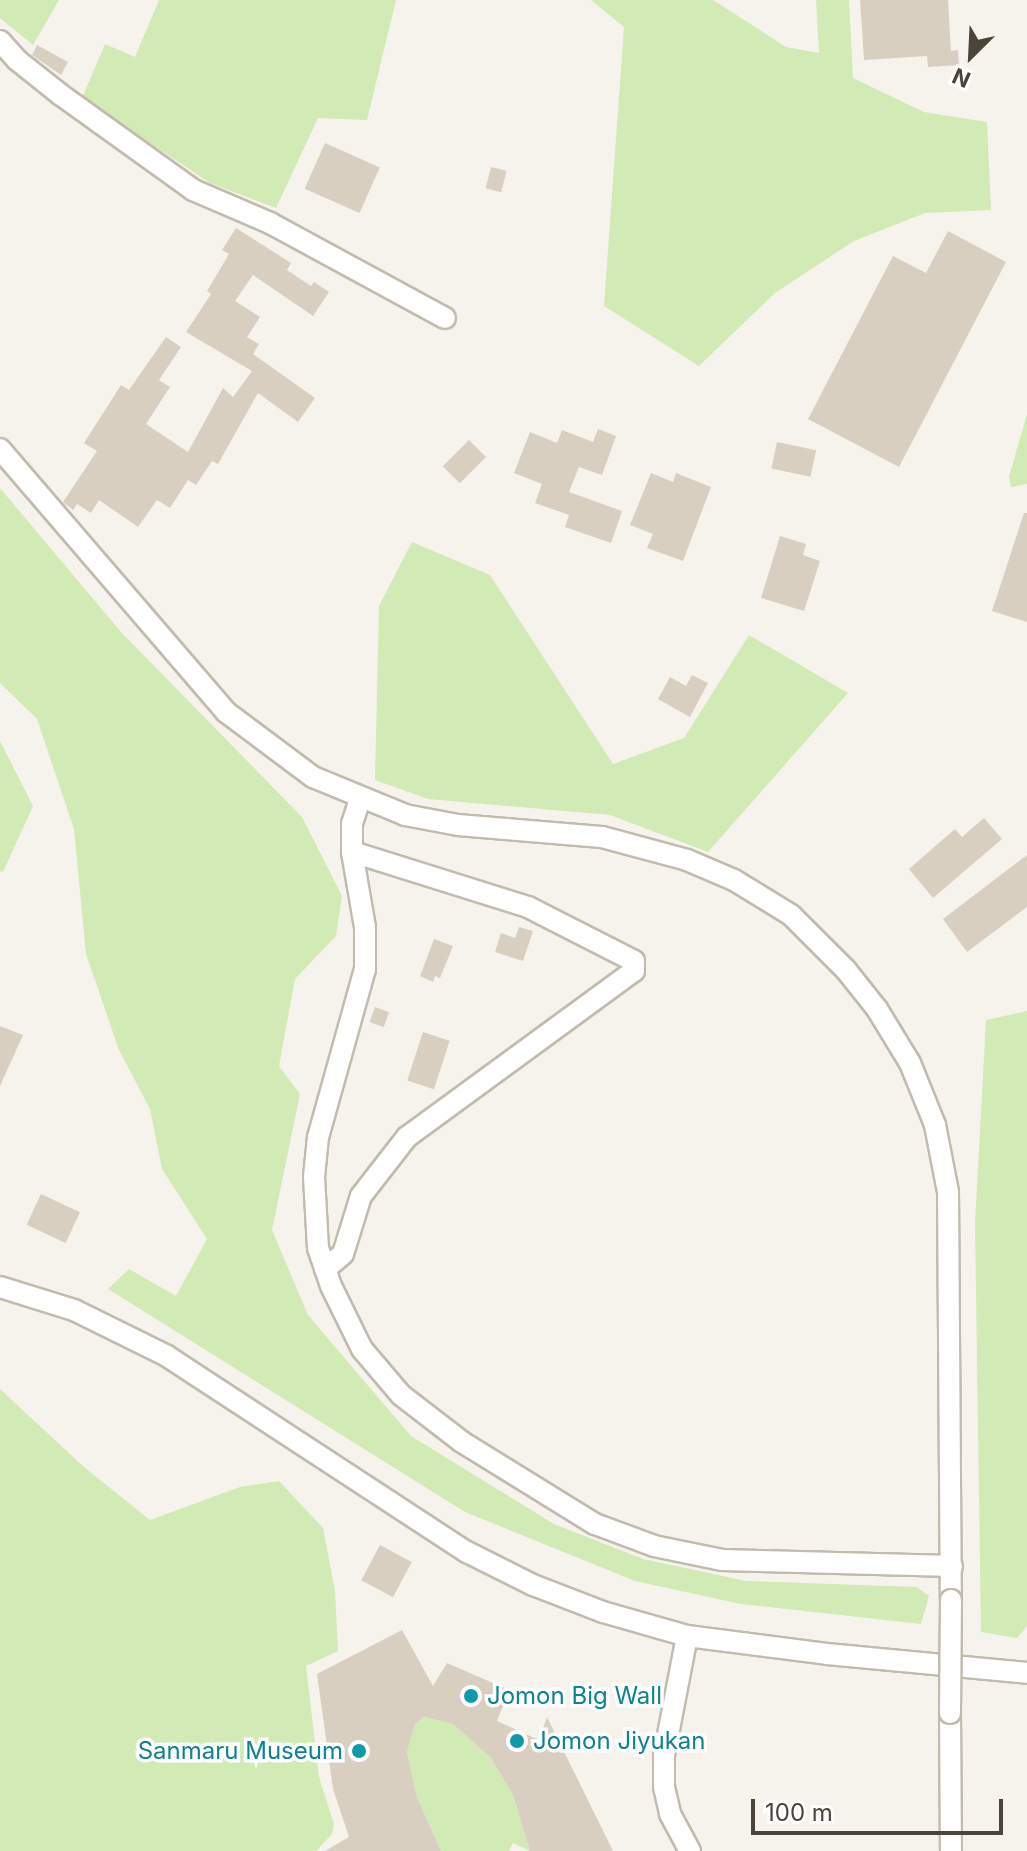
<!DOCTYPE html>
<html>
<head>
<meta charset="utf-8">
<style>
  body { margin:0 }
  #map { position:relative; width:1027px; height:1851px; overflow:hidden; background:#f6f3ec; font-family:Inter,sans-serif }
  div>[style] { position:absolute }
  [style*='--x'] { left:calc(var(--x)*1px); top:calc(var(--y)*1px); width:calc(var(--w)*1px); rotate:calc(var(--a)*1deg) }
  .green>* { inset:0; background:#d2eab5 }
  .building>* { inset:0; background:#d8cfc1; transform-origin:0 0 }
  .roads { filter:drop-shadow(2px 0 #c2bbae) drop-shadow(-2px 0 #c2bbae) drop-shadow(0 2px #c2bbae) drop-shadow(0 -2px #c2bbae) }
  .minor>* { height:20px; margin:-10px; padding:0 10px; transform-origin:10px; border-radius:10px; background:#fff }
  .bridges { filter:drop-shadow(2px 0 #c2bbae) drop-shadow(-2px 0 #c2bbae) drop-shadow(0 2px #c2bbae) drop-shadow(0 -2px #c2bbae) }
  .minor-bridge>* { height:20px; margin:-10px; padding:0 10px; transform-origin:10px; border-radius:10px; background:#fff }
  .dots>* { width:22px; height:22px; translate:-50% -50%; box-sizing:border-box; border:4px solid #fff; border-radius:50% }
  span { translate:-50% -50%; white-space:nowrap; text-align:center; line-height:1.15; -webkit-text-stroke:7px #fff; paint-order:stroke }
  .culture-label { font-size:24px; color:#0d838f }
  .left { translate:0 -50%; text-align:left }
  .right { translate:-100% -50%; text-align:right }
  .north { position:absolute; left:931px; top:16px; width:80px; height:80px; -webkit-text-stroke:6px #fff; paint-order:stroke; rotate:204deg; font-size:22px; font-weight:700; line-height:32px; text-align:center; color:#4b4439 }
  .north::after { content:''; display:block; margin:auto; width:28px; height:36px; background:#4b4439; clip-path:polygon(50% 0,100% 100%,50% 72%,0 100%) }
  .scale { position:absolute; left:751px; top:1799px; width:252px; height:36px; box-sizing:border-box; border:4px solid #4b4439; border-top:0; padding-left:10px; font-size:24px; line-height:28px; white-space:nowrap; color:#4b4439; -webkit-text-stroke:6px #fff; paint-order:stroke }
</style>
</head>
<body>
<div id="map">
  <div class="green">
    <div style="clip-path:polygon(0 0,59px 0,33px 45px,0 18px)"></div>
    <div style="clip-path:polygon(159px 0,396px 0,367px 120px,318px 118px,276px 208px,210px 183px,82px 98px,105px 44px,135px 57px)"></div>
    <div style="clip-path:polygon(591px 0,713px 0,786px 47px,819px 53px,816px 0,849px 0,853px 78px,924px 112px,987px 122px,991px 210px,925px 213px,854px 241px,775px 293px,699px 366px,604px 306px,624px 27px)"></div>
    <div style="clip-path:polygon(1027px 414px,1027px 484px,1011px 487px,1009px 477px)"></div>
    <div style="clip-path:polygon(0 488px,121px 632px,302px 817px,342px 896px,336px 936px,295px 979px,279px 1066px,300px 1094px,272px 1230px,308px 1315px,411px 1436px,554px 1524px,643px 1559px,746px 1581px,917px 1587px,929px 1596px,921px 1624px,741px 1604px,635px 1581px,465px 1512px,108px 1289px,129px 1269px,176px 1296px,207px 1239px,162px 1169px,150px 1109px,119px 1050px,86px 954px,74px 829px,37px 719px,0 683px)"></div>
    <div style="clip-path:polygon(412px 542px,490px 575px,613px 764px,684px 738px,749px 635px,848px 693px,708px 852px,610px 815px,428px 799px,375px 780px,379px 606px)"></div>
    <div style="clip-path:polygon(0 741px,33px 806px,3px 872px,0 871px)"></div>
    <div style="clip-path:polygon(1027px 1011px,1027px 1626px,1017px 1638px,981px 1632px,975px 1223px,986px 1020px)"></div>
    <div style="clip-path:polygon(0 1389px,84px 1467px,150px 1520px,240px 1487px,279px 1481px,323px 1528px,335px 1591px,338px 1651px,306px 1666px,319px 1777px,334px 1824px,332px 1834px,316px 1851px,0 1851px)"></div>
    <div style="clip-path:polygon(424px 1717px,453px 1724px,491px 1758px,513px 1795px,530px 1851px,513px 1843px,509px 1851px,441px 1851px,417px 1797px,407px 1752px,415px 1724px)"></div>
  </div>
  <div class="building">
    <div style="clip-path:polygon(860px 0,948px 0,951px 51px,958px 50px,959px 65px,928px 67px,927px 56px,864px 60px)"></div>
    <div style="clip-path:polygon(37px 45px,68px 62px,61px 75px,32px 55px)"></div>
    <div style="left:325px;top:143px;width:60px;height:50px;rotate:24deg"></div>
    <div style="left:491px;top:167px;width:16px;height:22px;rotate:14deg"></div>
    <div style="clip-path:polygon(236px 228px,291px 263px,287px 270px,311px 286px,314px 282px,329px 292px,313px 316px,253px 275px,235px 301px,260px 317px,247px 337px,259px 344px,253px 354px,315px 398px,298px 422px,258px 393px,218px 464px,212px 461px,196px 485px,188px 480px,170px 508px,157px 500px,138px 527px,99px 500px,91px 513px,77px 504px,73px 510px,63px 502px,97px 451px,84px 443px,121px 385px,129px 390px,166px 337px,181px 347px,159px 380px,170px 387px,146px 424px,188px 452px,223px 388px,233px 397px,252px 371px,186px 332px,211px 294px,207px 291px,229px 254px,222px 250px)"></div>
    <div style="clip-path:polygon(948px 231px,1006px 262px,899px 467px,808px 419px,893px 256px,926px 273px)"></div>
    <div style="clip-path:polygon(598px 429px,616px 436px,602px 475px,579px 467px,569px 492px,622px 511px,611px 543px,565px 527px,569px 515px,535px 503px,542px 484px,514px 473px,530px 432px,557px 443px,562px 430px,593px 442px)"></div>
    <div style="left:469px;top:440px;width:24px;height:37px;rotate:45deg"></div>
    <div style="left:777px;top:442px;width:40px;height:27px;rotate:12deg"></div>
    <div style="clip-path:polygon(651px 473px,673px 482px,676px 473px,711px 487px,683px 561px,647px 548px,653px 534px,630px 525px)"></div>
    <div style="clip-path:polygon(1024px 513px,1027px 513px,1027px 622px,992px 611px)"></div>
    <div style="clip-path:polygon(780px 536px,806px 544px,803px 555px,820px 561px,804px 611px,761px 598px)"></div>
    <div style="clip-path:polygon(692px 675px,708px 683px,690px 717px,658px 699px,670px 677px,686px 686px)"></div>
    <div style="clip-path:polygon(984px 818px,1002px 839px,933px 898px,909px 869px,955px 829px,962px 837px)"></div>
    <div style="clip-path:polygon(1027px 855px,1027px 907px,967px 952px,943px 919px)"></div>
    <div style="clip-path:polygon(519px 927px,533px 931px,523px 961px,495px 952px,501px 933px,515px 938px)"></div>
    <div style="clip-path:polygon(434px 939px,453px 946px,440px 978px,435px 976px,433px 982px,420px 976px)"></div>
    <div style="left:375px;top:1007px;width:15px;height:16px;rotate:20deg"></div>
    <div style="clip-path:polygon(0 1026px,23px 1035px,0 1086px)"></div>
    <div style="left:423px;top:1032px;width:28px;height:51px;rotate:18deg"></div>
    <div style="left:41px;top:1194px;width:43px;height:34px;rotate:25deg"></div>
    <div style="left:380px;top:1545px;width:36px;height:40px;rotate:28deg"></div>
    <div style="clip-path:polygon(402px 1630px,433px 1686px,447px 1663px,509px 1690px,497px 1721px,539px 1740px,547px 1717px,613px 1851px,530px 1851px,513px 1795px,491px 1758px,453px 1724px,424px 1717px,415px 1724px,407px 1752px,417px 1797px,441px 1851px,325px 1851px,349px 1837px,333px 1789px,317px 1674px)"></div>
  </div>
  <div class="roads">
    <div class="minor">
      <div style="--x:0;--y:41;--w:25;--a:48"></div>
      <div style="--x:17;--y:60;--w:56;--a:38.5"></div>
      <div style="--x:61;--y:95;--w:163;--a:35.7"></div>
      <div style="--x:193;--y:190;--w:84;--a:23.2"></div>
      <div style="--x:270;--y:223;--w:199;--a:28.5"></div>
      <div style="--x:0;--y:449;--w:347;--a:49.3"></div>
      <div style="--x:226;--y:712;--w:109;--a:36.8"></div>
      <div style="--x:313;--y:777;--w:100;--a:22.4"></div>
      <div style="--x:405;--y:815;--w:54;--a:10.7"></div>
      <div style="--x:458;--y:825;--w:144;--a:4.8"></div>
      <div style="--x:602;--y:837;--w:88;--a:15.1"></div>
      <div style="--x:687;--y:860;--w:51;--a:23.1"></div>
      <div style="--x:734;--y:880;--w:67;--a:31.6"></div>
      <div style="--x:791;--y:915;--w:78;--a:45"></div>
      <div style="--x:846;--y:970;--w:50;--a:51.5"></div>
      <div style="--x:877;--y:1009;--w:63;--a:58.6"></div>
      <div style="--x:910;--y:1063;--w:67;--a:68"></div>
      <div style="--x:935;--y:1125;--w:68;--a:79"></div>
      <div style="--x:948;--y:1192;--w:408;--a:89.6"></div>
      <div style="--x:360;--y:799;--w:26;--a:108"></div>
      <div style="--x:352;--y:824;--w:28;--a:90"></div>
      <div style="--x:352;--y:852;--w:76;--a:80.2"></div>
      <div style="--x:365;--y:927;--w:42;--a:90"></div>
      <div style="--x:365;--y:969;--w:174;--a:105.6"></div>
      <div style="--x:318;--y:1137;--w:40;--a:95.7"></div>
      <div style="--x:314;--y:1177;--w:71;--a:86.8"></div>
      <div style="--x:318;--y:1248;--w:40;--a:71.1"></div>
      <div style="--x:331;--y:1286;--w:70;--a:63.8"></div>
      <div style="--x:362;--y:1349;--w:60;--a:49.7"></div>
      <div style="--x:401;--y:1395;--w:77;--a:37.6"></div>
      <div style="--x:462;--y:1442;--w:156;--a:31.7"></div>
      <div style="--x:595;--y:1524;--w:63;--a:20.4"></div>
      <div style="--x:654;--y:1546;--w:69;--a:11.6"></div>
      <div style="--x:722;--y:1560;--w:230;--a:1.5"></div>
      <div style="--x:325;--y:1269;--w:23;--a:-40"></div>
      <div style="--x:343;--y:1254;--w:61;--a:-72.8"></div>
      <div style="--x:361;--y:1196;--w:75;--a:-52.1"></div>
      <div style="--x:407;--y:1137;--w:281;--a:-36.2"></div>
      <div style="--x:634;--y:971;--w:10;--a:-90"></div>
      <div style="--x:634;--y:961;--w:119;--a:-153"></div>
      <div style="--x:528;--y:907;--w:184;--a:-162.6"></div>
      <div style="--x:0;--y:1287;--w:77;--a:17.3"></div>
      <div style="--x:74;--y:1310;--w:104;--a:26.3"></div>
      <div style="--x:167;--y:1356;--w:358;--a:33.2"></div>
      <div style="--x:467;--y:1552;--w:74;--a:26.6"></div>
      <div style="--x:533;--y:1585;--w:75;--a:21.1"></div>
      <div style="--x:603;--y:1612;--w:87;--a:15.9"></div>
      <div style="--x:687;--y:1636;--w:121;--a:100.9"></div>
      <div style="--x:664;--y:1755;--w:32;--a:90"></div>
      <div style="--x:664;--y:1787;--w:28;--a:77"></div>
      <div style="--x:670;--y:1814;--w:42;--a:61.6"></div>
      <div style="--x:687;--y:1636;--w:141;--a:7.3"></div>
      <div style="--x:827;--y:1654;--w:201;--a:5.4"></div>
      <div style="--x:950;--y:1713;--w:138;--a:89.6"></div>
    </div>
  </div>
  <div class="bridges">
    <div class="minor-bridge">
      <div style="--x:950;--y:1713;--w:113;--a:-89.5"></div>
    </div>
  </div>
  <div class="dots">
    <div style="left:471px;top:1696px;background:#0f9aa8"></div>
    <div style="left:517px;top:1741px;background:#0f9aa8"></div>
    <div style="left:359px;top:1751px;background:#0f9aa8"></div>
  </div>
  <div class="culture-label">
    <span class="left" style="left:487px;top:1696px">Jomon Big Wall</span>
    <span class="left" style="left:533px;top:1741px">Jomon Jiyukan</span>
    <span class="right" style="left:343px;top:1751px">Sanmaru Museum</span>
  </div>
  <div class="north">N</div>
  <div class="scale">100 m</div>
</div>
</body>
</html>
